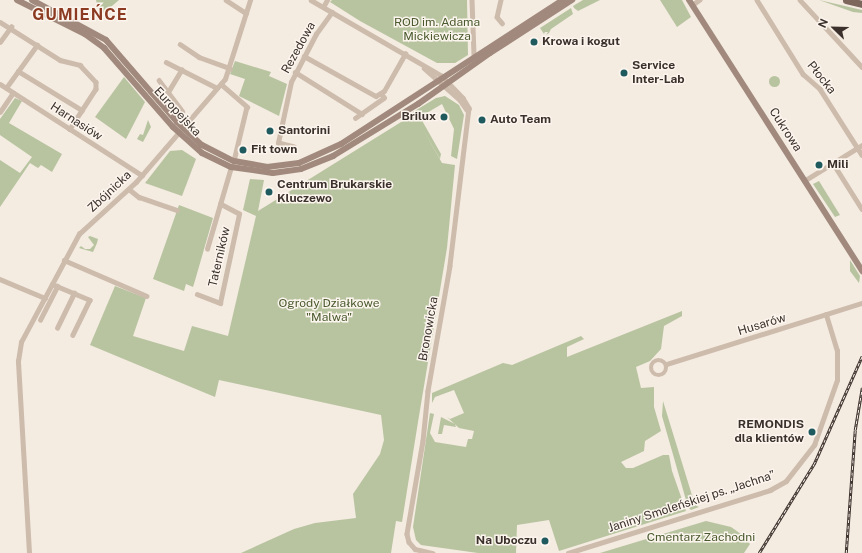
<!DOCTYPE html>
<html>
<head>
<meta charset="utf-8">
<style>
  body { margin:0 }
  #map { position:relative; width:862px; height:553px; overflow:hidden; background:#f4ebe1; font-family:"Public Sans",sans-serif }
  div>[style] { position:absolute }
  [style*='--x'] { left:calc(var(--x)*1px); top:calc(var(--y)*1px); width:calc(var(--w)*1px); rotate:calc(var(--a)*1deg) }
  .green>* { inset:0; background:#b8c4a0 }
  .round { border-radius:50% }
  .street>* { height:4.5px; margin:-2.25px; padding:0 2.25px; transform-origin:2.25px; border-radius:2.25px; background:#cdbbac }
  .street>.ring { margin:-2.25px; padding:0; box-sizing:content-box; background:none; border:4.5px solid #cdbbac; border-radius:50% }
  .secondary>* { height:6px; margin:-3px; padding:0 3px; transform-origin:3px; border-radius:3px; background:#a18a7d }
  .primary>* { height:7px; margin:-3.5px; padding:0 3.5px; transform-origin:3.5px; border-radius:3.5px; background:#7d675c }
  .rail>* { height:2.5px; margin-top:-1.25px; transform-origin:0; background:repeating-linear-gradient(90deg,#fbf5ee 0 3px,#3b302b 0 6px); box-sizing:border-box; border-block:1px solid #3b302b }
  .dots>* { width:11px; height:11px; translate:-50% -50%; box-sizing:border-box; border:2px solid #fbf5ee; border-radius:50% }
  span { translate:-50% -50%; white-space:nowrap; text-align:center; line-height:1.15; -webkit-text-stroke:3px #fbf5ee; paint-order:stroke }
  .park-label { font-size:12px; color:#4a5a2e }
  .poi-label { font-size:12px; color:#3b302b; font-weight:700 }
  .left { translate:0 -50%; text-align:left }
  .right { translate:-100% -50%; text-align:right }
  .street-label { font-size:12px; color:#3b302b }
  .district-label { font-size:16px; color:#8c3b22; font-weight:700; letter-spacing:1px }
  .north { position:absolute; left:814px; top:8px; width:40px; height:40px; -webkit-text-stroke:3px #fbf5ee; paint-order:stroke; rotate:293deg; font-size:11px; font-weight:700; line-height:16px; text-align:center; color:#3b302b }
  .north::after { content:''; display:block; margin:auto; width:14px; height:18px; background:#3b302b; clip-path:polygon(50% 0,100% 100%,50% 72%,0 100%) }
</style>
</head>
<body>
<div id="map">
  <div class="green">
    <div style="clip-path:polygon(96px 0,119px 0,100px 16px)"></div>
    <div style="clip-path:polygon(332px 0,467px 0,468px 55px,455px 63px,437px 63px,360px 21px,330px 2px)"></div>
    <div style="clip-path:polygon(583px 0,600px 0,578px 11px,574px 8px,573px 6px)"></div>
    <div style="clip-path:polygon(660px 0,682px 0,691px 17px,677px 27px)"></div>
    <div style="clip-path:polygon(819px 0,862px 10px,862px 13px,853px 12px)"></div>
    <div style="clip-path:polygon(571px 8px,573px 14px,551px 29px,549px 33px,546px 35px,548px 32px,545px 32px,544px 34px,540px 28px)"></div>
    <div style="clip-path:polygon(235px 61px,271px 72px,269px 76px,287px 84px,279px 116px,239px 96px,245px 79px,230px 74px)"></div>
    <div class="round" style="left:768.5px;top:75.5px;width:11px;height:11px"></div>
    <div style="clip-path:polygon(124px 77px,145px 102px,126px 139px,95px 117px)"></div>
    <div style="clip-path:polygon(445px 96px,459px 105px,464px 115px,457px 159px,451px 156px,454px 129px,442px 104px,420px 117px,441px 154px,440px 159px,422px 128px,442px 163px,455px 165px,447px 248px,418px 422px,402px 522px,396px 521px,391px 553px,241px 553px,294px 529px,315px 523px,356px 518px,353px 494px,380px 454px,384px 440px,381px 415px,219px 380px,215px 397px,90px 345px,115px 286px,146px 298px,133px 336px,184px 351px,192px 326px,228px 336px,256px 216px,243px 210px,250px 179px,264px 180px,258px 211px,414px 114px,413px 112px,436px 98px)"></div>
    <div style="clip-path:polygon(15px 98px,22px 101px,9px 123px,62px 154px,52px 172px,41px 165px,38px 168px,30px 163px,0 207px,0 160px,20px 173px,32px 157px,0 135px,0 119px)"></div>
    <div style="clip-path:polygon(148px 120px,151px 127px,143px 142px,137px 139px,140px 134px,143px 135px)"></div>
    <div style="clip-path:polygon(182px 150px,196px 159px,182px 196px,145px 183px,170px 151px)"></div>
    <div style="clip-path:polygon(819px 181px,840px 215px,835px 217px,813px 184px)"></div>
    <div style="clip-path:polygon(179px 205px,213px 218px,194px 284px,193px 287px,186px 284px,184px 291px,153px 279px)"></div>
    <div style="clip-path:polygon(90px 236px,98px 239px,97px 243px,86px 268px,93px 252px,79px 248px,81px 246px,85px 249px,90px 249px,94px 245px,88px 237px)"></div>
    <div style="clip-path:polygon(850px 260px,860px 276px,859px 283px,850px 271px)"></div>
    <div style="clip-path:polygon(682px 311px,682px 316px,664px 326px,661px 349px,650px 361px,636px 367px,641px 388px,654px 387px,654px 407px,661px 431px,645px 441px,644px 451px,621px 462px,626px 468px,633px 468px,663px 455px,669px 455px,672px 471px,686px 511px,559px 551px,549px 520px,517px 525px,516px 553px,478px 553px,421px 545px,416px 540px,413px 527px,430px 413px,434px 414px,430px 433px,435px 442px,466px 447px,468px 439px,472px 439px,474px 431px,459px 428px,447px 417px,450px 419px,464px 413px,454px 390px,435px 397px,432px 403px,432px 393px,503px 363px,512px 365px,581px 336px,584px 339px,567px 347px,567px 357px)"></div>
    <div style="clip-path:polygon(663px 401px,695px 505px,699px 507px,691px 510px,688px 507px,662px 416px)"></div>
    <div style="clip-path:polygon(441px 417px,455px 424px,456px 427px,444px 425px,442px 434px,438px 434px)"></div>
    <div style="clip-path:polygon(706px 521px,731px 527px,741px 534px,750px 544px,744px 553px,600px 553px)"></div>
  </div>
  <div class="street">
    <div style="--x:226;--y:0;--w:24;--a:33"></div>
    <div style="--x:311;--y:0;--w:151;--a:30.1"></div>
    <div style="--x:442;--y:76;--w:30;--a:46"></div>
    <div style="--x:463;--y:98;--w:12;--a:59"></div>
    <div style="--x:469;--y:108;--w:159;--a:96.9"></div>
    <div style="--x:450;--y:266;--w:127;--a:100"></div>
    <div style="--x:428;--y:391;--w:50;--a:95.7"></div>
    <div style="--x:423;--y:441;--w:94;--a:99.8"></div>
    <div style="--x:407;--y:534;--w:8;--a:76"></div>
    <div style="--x:409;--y:542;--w:9;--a:49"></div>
    <div style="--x:415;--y:549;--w:18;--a:13"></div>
    <div style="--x:472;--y:0;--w:55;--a:87.9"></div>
    <div style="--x:501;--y:0;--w:17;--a:103"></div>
    <div style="--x:497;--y:17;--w:8;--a:50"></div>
    <div style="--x:757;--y:0;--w:87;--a:58.1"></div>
    <div style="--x:803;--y:74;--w:23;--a:41"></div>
    <div style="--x:820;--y:89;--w:78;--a:57.5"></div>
    <div style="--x:800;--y:0;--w:91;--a:47.2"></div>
    <div style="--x:692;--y:5;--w:9;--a:-36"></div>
    <div style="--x:323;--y:7;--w:8;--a:-60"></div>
    <div style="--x:0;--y:22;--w:71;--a:32.3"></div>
    <div style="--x:60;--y:60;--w:21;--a:14"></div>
    <div style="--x:80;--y:65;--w:23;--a:47"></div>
    <div style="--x:96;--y:82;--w:7;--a:90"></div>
    <div style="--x:96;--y:89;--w:48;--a:123"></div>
    <div style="--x:0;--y:42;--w:19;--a:-54"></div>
    <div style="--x:180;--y:44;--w:23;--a:34"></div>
    <div style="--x:199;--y:57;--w:33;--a:20"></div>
    <div style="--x:304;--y:56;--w:82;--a:29.1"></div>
    <div style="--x:376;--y:96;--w:9;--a:-32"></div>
    <div style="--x:384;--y:91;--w:43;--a:-60.4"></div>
    <div style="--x:166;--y:62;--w:57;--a:27"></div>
    <div style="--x:424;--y:68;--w:48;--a:41.6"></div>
    <div style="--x:460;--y:100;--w:12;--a:55"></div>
    <div style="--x:18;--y:71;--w:75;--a:31.4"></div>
    <div style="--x:295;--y:72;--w:79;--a:32.1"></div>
    <div style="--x:159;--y:80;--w:39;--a:53"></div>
    <div style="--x:0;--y:84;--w:169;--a:32.7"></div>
    <div style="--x:221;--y:84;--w:35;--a:41"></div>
    <div style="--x:247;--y:107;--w:56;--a:103.5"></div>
    <div style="--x:6;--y:88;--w:53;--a:-54.2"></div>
    <div style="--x:168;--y:92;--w:26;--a:-59"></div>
    <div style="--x:0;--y:112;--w:23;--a:-56"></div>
    <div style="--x:355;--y:118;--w:35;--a:-35"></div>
    <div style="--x:384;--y:98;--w:5;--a:-127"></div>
    <div style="--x:294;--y:147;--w:16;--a:-166"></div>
    <div style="--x:278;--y:143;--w:62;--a:-78"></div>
    <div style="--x:291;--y:82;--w:54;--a:-62.5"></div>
    <div style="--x:316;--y:34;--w:27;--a:-54"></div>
    <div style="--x:833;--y:163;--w:54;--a:57.8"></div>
    <div style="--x:804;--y:181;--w:68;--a:-31.8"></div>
    <div style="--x:129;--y:189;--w:13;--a:39"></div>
    <div style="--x:139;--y:197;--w:40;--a:18.9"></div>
    <div style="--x:207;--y:249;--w:85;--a:-73.7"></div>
    <div style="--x:64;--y:260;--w:90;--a:23.4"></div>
    <div style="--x:0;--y:279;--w:49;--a:22.9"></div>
    <div style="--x:52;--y:284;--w:41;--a:22.8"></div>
    <div style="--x:90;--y:300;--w:39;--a:116"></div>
    <div style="--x:197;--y:294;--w:25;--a:21"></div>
    <div style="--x:220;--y:303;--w:91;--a:-77.9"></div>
    <div style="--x:239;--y:214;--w:21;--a:-152"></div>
    <div style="--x:40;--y:320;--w:38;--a:-63"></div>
    <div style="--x:57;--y:328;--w:39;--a:-64"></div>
    <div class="ring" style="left:651px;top:360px;width:11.5px;height:11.5px"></div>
    <div style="--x:667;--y:364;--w:204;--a:-17.4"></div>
    <div style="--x:29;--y:553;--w:192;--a:-93.3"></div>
    <div style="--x:18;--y:361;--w:19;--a:-81"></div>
    <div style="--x:21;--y:342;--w:123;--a:-61.8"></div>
    <div style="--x:79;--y:234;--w:77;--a:-42.4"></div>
    <div style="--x:136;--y:182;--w:136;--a:-49.2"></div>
    <div style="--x:225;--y:79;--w:83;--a:-72.4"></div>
    <div style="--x:568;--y:553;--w:212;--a:-17.3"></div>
    <div style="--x:770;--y:490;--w:18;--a:-29"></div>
    <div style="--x:786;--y:481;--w:46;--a:-52.1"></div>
    <div style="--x:814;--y:445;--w:69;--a:-70.5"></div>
    <div style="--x:837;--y:380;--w:29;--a:-90"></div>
    <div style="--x:837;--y:351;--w:38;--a:-107"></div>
  </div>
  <div class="secondary">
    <div style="--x:17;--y:0;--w:76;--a:26.6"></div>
    <div style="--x:85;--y:34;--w:24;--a:36"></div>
    <div style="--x:104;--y:48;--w:105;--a:48.9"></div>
    <div style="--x:173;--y:127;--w:39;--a:42"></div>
    <div style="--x:202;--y:153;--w:32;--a:26"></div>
    <div style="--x:231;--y:167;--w:42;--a:8.1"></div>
    <div style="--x:273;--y:173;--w:28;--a:-8"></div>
    <div style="--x:301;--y:169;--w:35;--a:-22"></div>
    <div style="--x:333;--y:156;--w:100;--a:-31.5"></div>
    <div style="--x:418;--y:104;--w:88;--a:-35.3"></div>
    <div style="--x:490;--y:53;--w:98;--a:-32.9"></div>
    <div style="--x:32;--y:0;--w:84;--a:28.4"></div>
    <div style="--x:106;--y:40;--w:108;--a:49.1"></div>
    <div style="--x:177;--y:122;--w:34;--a:43"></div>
    <div style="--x:202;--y:145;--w:36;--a:27"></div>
    <div style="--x:234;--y:161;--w:34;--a:10"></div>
    <div style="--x:267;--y:167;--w:32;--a:-7"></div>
    <div style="--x:299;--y:163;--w:46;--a:-24.3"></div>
    <div style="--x:341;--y:144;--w:265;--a:-33"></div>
    <div style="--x:689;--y:0;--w:322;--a:57.4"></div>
  </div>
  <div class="primary">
    <div style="--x:846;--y:0;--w:16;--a:14"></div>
  </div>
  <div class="rail">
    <div style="--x:759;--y:553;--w:105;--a:-58.3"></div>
    <div style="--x:814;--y:464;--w:118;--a:-66"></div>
    <div style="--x:846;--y:553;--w:123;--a:-85.8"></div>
    <div style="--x:855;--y:430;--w:43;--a:-80.5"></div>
  </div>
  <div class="dots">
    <div style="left:534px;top:42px;background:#1f5a5e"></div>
    <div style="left:624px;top:73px;background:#1f5a5e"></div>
    <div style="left:444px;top:117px;background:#1f5a5e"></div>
    <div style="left:482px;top:120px;background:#1f5a5e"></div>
    <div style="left:270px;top:131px;background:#1f5a5e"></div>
    <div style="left:243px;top:150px;background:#1f5a5e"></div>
    <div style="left:819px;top:165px;background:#1f5a5e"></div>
    <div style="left:269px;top:192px;background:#1f5a5e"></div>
    <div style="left:812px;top:432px;background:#1f5a5e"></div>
    <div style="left:545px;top:541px;background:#1f5a5e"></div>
  </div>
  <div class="park-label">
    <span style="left:437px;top:30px">ROD im. Adama<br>Mickiewicza</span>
    <span style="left:329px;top:311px">Ogrody Działkowe<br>"Malwa"</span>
    <span style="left:701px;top:538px">Cmentarz Zachodni</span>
  </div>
  <div class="poi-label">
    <span class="left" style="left:542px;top:42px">Krowa i kogut</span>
    <span class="left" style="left:632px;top:73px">Service<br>Inter-Lab</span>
    <span class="right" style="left:436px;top:117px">Brilux</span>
    <span class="left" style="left:490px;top:120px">Auto Team</span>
    <span class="left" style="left:278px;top:131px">Santorini</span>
    <span class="left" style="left:251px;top:150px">Fit town</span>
    <span class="left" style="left:827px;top:165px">Mili</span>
    <span class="left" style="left:277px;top:192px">Centrum Brukarskie<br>Kluczewo</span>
    <span class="right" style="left:804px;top:432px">REMONDIS<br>dla klientów</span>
    <span class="right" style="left:537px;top:541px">Na Uboczu</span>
  </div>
  <div class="street-label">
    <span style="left:299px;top:48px;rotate:-61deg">Rezedowa</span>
    <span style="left:821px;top:78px;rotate:51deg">Płocka</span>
    <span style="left:177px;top:112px;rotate:47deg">Europejska</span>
    <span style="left:76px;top:122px;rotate:33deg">Harnasiów</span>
    <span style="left:785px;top:130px;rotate:57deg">Cukrowa</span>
    <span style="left:110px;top:192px;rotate:-43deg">Zbójnicka</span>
    <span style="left:220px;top:257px;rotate:-77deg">Taterników</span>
    <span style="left:762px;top:325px;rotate:-17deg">Husarów</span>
    <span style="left:429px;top:329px;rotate:-80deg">Bronowicka</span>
    <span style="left:692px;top:502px;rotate:-18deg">Janiny Smoleńskiej ps. „Jachna”</span>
  </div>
  <div class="district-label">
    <span style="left:80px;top:15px">GUMIEŃCE</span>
  </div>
  <div class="north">N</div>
</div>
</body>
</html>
